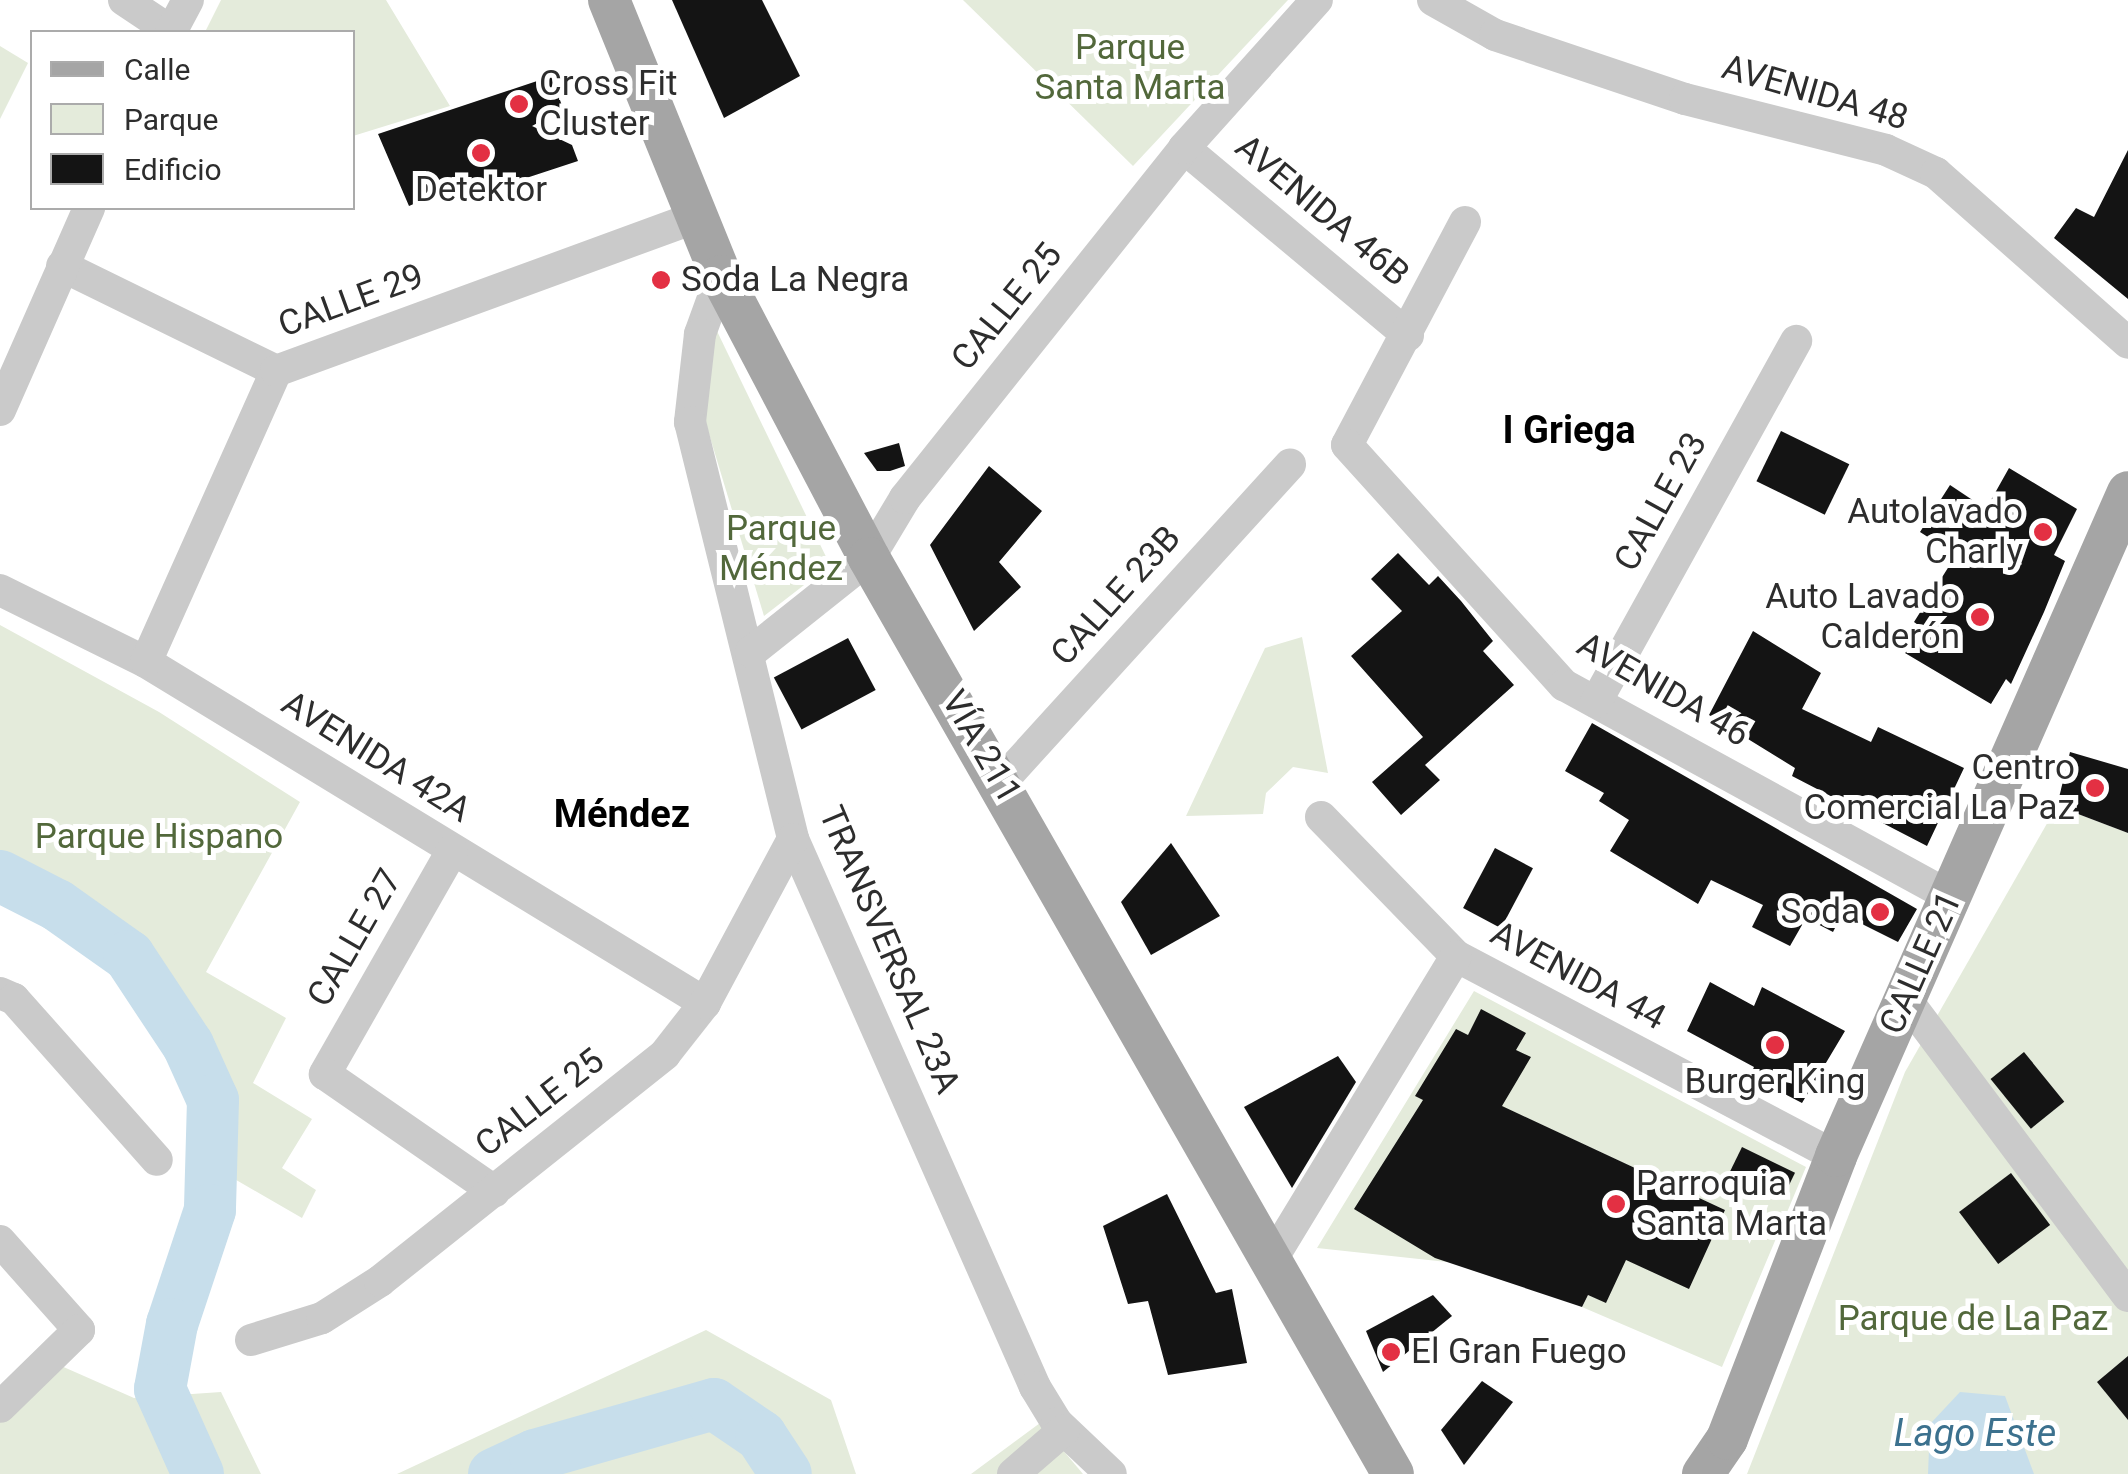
<!DOCTYPE html>
<html>
<head>
<meta charset="utf-8">
<style>
  body { margin:0 }
  #map { position:relative; width:2128px; height:1474px; overflow:hidden; background:#fff; font-family:Roboto,sans-serif }
  div>[style] { position:absolute }
  [style*='--x'] { left:calc(var(--x)*1px); top:calc(var(--y)*1px); width:calc(var(--w)*1px); rotate:calc(var(--a)*1deg) }
  .green>* { inset:0; background:#e4ebdb }
  .water>* { inset:0; background:#c7deeb }
  .river>* { height:52px; margin:-26px; padding:0 26px; transform-origin:26px; border-radius:26px; background:#c7deeb }
  .building>* { inset:0; background:#141414; transform-origin:0 0 }
  .minor>* { height:32px; margin:-16px; padding:0 16px; transform-origin:16px; border-radius:16px; background:#cacaca }
  .major>* { height:42px; margin:-21px; padding:0 21px; transform-origin:21px; border-radius:21px; background:#a5a5a5 }
  .dots>* { width:28px; height:28px; translate:-50% -50%; box-sizing:border-box; border:5px solid #fff; border-radius:50% }
  span { translate:-50% -50%; white-space:nowrap; text-align:center; line-height:1.15; -webkit-text-stroke:10px #fff; paint-order:stroke }
  .park-label { font-size:35px; color:#52683b }
  .poi-label { font-size:35px; color:#2d2d2d }
  .left { translate:0 -50%; text-align:left }
  .right { translate:-100% -50%; text-align:right }
  .street-label { font-size:35px; color:#2d2d2d }
  .neighbourhood-label { font-size:38px; color:#000; font-weight:700 }
  .water-label { font-size:38px; color:#3c718e; font-style:italic }
  .legend { position:absolute; left:30px; top:30px; width:325px; height:180px; box-sizing:border-box; background:#fff; border:2px solid #ababab; margin:0; padding:12px 18px; list-style:none; font-size:30px; color:#2d2d2d }
  .legend li { display:flex; align-items:center; gap:20px; height:50px }
  .legend b { width:50px; border:2px solid #ababab }
</style>
</head>
<body>
<div id="map">
  <div class="green">
    <div style="clip-path:polygon(221px 0,386px 0,450px 106px,353px 136px,352px 32px,205px 32px)"></div>
    <div style="clip-path:polygon(963px 0,1288px 0,1133px 166px)"></div>
    <div style="clip-path:polygon(0 46px,28px 63px,0 119px)"></div>
    <div style="clip-path:polygon(715px 327px,830px 565px,764px 616px,703px 414px)"></div>
    <div style="clip-path:polygon(0 625px,159px 712px,300px 802px,206px 972px,286px 1018px,253px 1083px,312px 1119px,282px 1168px,316px 1190px,302px 1218px,219px 1170px,220px 1098px,196px 1042px,139px 953px,72px 902px,0 865px)"></div>
    <div style="clip-path:polygon(1302px 637px,1328px 773px,1293px 767px,1266px 793px,1263px 814px,1186px 816px,1265px 648px)"></div>
    <div style="clip-path:polygon(2057px 806px,2128px 833px,2128px 1474px,1747px 1474px,1905px 1072px)"></div>
    <div style="clip-path:polygon(evenodd,1474px 991px,1806px 1167px,1722px 1367px,1582px 1307px,1588px 1295px,1606px 1302px,1622px 1267px,1469px 1214px,1447px 1262px,1317px 1248px,1474px 991px,1521px 1115px,1725px 1210px,1688px 1288px,1562px 1230px,1521px 1115px)"></div>
    <div style="clip-path:polygon(706px 1330px,831px 1400px,856px 1474px,397px 1474px)"></div>
    <div style="clip-path:polygon(59px 1365px,134px 1398px,221px 1392px,261px 1474px,0 1474px,0 1417px)"></div>
    <div style="clip-path:polygon(1040px 1423px,1083px 1474px,971px 1474px)"></div>
  </div>
  <div class="water">
    <div style="clip-path:polygon(1960px 1392px,2005px 1396px,2034px 1474px,1928px 1474px,1930px 1424px)"></div>
  </div>
  <div class="river">
    <div style="--x:0;--y:876;--w:64;--a:27"></div>
    <div style="--x:57;--y:905;--w:88;--a:35.3"></div>
    <div style="--x:129;--y:956;--w:107;--a:56.5"></div>
    <div style="--x:188;--y:1045;--w:60;--a:65.6"></div>
    <div style="--x:213;--y:1100;--w:110;--a:91.6"></div>
    <div style="--x:210;--y:1210;--w:120;--a:108.4"></div>
    <div style="--x:172;--y:1324;--w:66;--a:100.5"></div>
    <div style="--x:160;--y:1389;--w:93;--a:65.9"></div>
    <div style="--x:494;--y:1474;--w:45;--a:-24.9"></div>
    <div style="--x:535;--y:1455;--w:186;--a:-15.9"></div>
    <div style="--x:714;--y:1404;--w:57;--a:34.2"></div>
    <div style="--x:761;--y:1436;--w:45;--a:56.7"></div>
  </div>
  <div class="building">
    <div style="clip-path:polygon(672px 0,762px 0,800px 76px,724px 118px)"></div>
    <div style="clip-path:polygon(552px 76px,563px 109px,532px 126px,572px 145px,578px 161px,475px 195px,470px 180px,409px 206px,378px 134px)"></div>
    <div style="clip-path:polygon(2128px 150px,2128px 299px,2054px 238px,2076px 208px,2094px 217px)"></div>
    <div style="left:1781px;top:431px;width:76px;height:56px;rotate:26deg"></div>
    <div style="clip-path:polygon(899px 443px,905px 466px,890px 471px,877px 471px,864px 453px)"></div>
    <div style="clip-path:polygon(989px 466px,1042px 511px,999px 562px,1021px 587px,974px 631px,930px 545px)"></div>
    <div style="clip-path:polygon(2009px 468px,2077px 509px,2054px 555px,2065px 561px,2044px 612px,2011px 684px,2006px 679px,1991px 704px,1905px 653px,1921px 627px,1914px 622px,1956px 555px,1920px 532px,1950px 485px,1986px 509px)"></div>
    <div style="clip-path:polygon(1398px 553px,1429px 585px,1438px 576px,1461px 601px,1493px 641px,1483px 651px,1514px 685px,1425px 765px,1440px 780px,1401px 815px,1372px 782px,1423px 737px,1351px 656px,1402px 611px,1371px 579px)"></div>
    <div style="clip-path:polygon(1753px 631px,1821px 673px,1802px 709px,1871px 742px,1878px 727px,1964px 768px,1927px 846px,1792px 776px,1795px 768px,1709px 715px)"></div>
    <div style="left:848px;top:638px;width:59px;height:84px;rotate:62deg"></div>
    <div style="clip-path:polygon(1592px 723px,1917px 909px,1898px 942px,1842px 914px,1833px 932px,1806px 918px,1790px 946px,1752px 927px,1763px 905px,1711px 880px,1698px 904px,1610px 851px,1629px 820px,1599px 801px,1604px 793px,1565px 771px)"></div>
    <div style="clip-path:polygon(2070px 752px,2128px 769px,2128px 833px,2057px 806px)"></div>
    <div style="clip-path:polygon(1171px 843px,1220px 916px,1151px 955px,1121px 902px)"></div>
    <div style="left:1495px;top:848px;width:43px;height:68px;rotate:28deg"></div>
    <div style="clip-path:polygon(1710px 982px,1754px 1006px,1762px 987px,1845px 1031px,1802px 1103px,1750px 1076px,1754px 1067px,1687px 1031px)"></div>
    <div style="clip-path:polygon(1481px 1009px,1526px 1033px,1516px 1050px,1531px 1057px,1502px 1106px,1725px 1210px,1689px 1289px,1626px 1260px,1606px 1303px,1588px 1295px,1582px 1307px,1435px 1258px,1354px 1209px,1423px 1100px,1415px 1096px,1456px 1029px,1468px 1035px)"></div>
    <div style="left:2024px;top:1052px;width:64px;height:43px;rotate:51deg"></div>
    <div style="clip-path:polygon(1338px 1056px,1356px 1082px,1292px 1188px,1244px 1107px)"></div>
    <div style="left:1742px;top:1147px;width:59px;height:29px;rotate:26deg"></div>
    <div style="left:2011px;top:1173px;width:65px;height:65px;rotate:53deg"></div>
    <div style="clip-path:polygon(1167px 1194px,1216px 1293px,1232px 1289px,1247px 1363px,1168px 1375px,1148px 1301px,1128px 1304px,1103px 1226px)"></div>
    <div style="clip-path:polygon(1433px 1295px,1452px 1316px,1383px 1372px,1366px 1331px)"></div>
    <div style="clip-path:polygon(2128px 1356px,2128px 1420px,2097px 1382px)"></div>
    <div style="clip-path:polygon(1482px 1381px,1513px 1402px,1464px 1465px,1441px 1430px)"></div>
  </div>
  <div class="minor">
    <div style="--x:124;--y:0;--w:58;--a:33.7"></div>
    <div style="--x:1433;--y:0;--w:71;--a:29.4"></div>
    <div style="--x:1495;--y:35;--w:200;--a:18.6"></div>
    <div style="--x:1685;--y:99;--w:207;--a:14.2"></div>
    <div style="--x:1886;--y:150;--w:55;--a:24.7"></div>
    <div style="--x:1936;--y:173;--w:256;--a:41.5"></div>
    <div style="--x:171;--y:32;--w:36;--a:-62"></div>
    <div style="--x:1184;--y:148;--w:292;--a:39.9"></div>
    <div style="--x:1465;--y:222;--w:252;--a:117.9"></div>
    <div style="--x:1347;--y:445;--w:324;--a:47.9"></div>
    <div style="--x:1564;--y:685;--w:440;--a:28.7"></div>
    <div style="--x:62;--y:266;--w:238;--a:26.1"></div>
    <div style="--x:721;--y:276;--w:62;--a:109.9"></div>
    <div style="--x:700;--y:334;--w:89;--a:96.5"></div>
    <div style="--x:690;--y:422;--w:430;--a:76.1"></div>
    <div style="--x:793;--y:839;--w:599;--a:66.17"></div>
    <div style="--x:1035;--y:1387;--w:42;--a:58.6"></div>
    <div style="--x:1057;--y:1423;--w:74;--a:43.4"></div>
    <div style="--x:0;--y:410;--w:221;--a:-66.2"></div>
    <div style="--x:0;--y:590;--w:163;--a:26.3"></div>
    <div style="--x:146;--y:662;--w:655;--a:31.38"></div>
    <div style="--x:751;--y:652;--w:151;--a:-38.5"></div>
    <div style="--x:869;--y:558;--w:70;--a:-59"></div>
    <div style="--x:905;--y:498;--w:448;--a:-51.4"></div>
    <div style="--x:1184;--y:148;--w:199;--a:-48.1"></div>
    <div style="--x:146;--y:662;--w:319;--a:-65.9"></div>
    <div style="--x:276;--y:371;--w:447;--a:-20.1"></div>
    <div style="--x:1596;--y:702;--w:413;--a:-61"></div>
    <div style="--x:1002;--y:781;--w:428;--a:-47.7"></div>
    <div style="--x:1321;--y:817;--w:194;--a:45.8"></div>
    <div style="--x:1456;--y:956;--w:429;--a:27.8"></div>
    <div style="--x:452;--y:851;--w:257;--a:119.7"></div>
    <div style="--x:325;--y:1074;--w:206;--a:34.7"></div>
    <div style="--x:0;--y:993;--w:15;--a:23"></div>
    <div style="--x:14;--y:999;--w:215;--a:48.4"></div>
    <div style="--x:1905;--y:998;--w:372;--a:53.2"></div>
    <div style="--x:0;--y:1241;--w:119;--a:48.4"></div>
    <div style="--x:79;--y:1330;--w:110;--a:135.7"></div>
    <div style="--x:1272;--y:1259;--w:354;--a:-58.7"></div>
    <div style="--x:251;--y:1340;--w:74;--a:-17.2"></div>
    <div style="--x:322;--y:1318;--w:69;--a:-32.5"></div>
    <div style="--x:380;--y:1281;--w:364;--a:-38.5"></div>
    <div style="--x:665;--y:1054;--w:65;--a:-51.9"></div>
    <div style="--x:705;--y:1003;--w:186;--a:-61.8"></div>
    <div style="--x:1013;--y:1474;--w:67;--a:-40.8"></div>
  </div>
  <div class="major">
    <div style="--x:609;--y:0;--w:298;--a:67.9"></div>
    <div style="--x:721;--y:276;--w:318;--a:62.3"></div>
    <div style="--x:869;--y:558;--w:1055;--a:60.23"></div>
    <div style="--x:1703;--y:1474;--w:42;--a:-55.6"></div>
    <div style="--x:1727;--y:1439;--w:303;--a:-68.9"></div>
    <div style="--x:1836;--y:1156;--w:725;--a:-66.26"></div>
  </div>
  <div class="dots">
    <div style="left:519px;top:104px;background:#e33043"></div>
    <div style="left:481px;top:153px;background:#e33043"></div>
    <div style="left:661px;top:280px;background:#e33043"></div>
    <div style="left:2043px;top:532px;background:#e33043"></div>
    <div style="left:1980px;top:617px;background:#e33043"></div>
    <div style="left:2095px;top:788px;background:#e33043"></div>
    <div style="left:1880px;top:912px;background:#e33043"></div>
    <div style="left:1775px;top:1045px;background:#e33043"></div>
    <div style="left:1616px;top:1204px;background:#e33043"></div>
    <div style="left:1391px;top:1352px;background:#e33043"></div>
  </div>
  <div class="park-label">
    <span style="left:1130px;top:68px">Parque<br>Santa Marta</span>
    <span style="left:781px;top:549px">Parque<br>Méndez</span>
    <span style="left:159px;top:837px">Parque Hispano</span>
    <span style="left:1973px;top:1319px">Parque de La Paz</span>
  </div>
  <div class="poi-label">
    <span class="left" style="left:539px;top:104px">Cross Fit<br>Cluster</span>
    <span style="left:481px;top:190px">Detektor</span>
    <span class="left" style="left:681px;top:280px">Soda La Negra</span>
    <span class="right" style="left:2023px;top:532px">Autolavado<br>Charly</span>
    <span class="right" style="left:1960px;top:617px">Auto Lavado<br>Calderón</span>
    <span class="right" style="left:2075px;top:788px">Centro<br>Comercial La Paz</span>
    <span class="right" style="left:1860px;top:912px">Soda</span>
    <span style="left:1775px;top:1082px">Burger King</span>
    <span class="left" style="left:1636px;top:1204px">Parroquia<br>Santa Marta</span>
    <span class="left" style="left:1411px;top:1352px">El Gran Fuego</span>
  </div>
  <div class="street-label">
    <span style="left:1815px;top:93px;rotate:16deg">AVENIDA 48</span>
    <span style="left:1322px;top:211px;rotate:40deg">AVENIDA 46B</span>
    <span style="left:351px;top:301px;rotate:-20deg">CALLE 29</span>
    <span style="left:1007px;top:307px;rotate:-51deg">CALLE 25</span>
    <span style="left:1661px;top:502px;rotate:-61deg">CALLE 23</span>
    <span style="left:1116px;top:596px;rotate:-48deg">CALLE 23B</span>
    <span style="left:1663px;top:690px;rotate:30deg">AVENIDA 46</span>
    <span style="left:981px;top:747px;rotate:60deg">VÍA 211</span>
    <span style="left:376px;top:757px;rotate:32deg">AVENIDA 42A</span>
    <span style="left:355px;top:938px;rotate:-60deg">CALLE 27</span>
    <span style="left:889px;top:950px;rotate:67deg">TRANSVERSAL 23A</span>
    <span style="left:1921px;top:963px;rotate:-66deg">CALLE 21</span>
    <span style="left:1578px;top:976px;rotate:28deg">AVENIDA 44</span>
    <span style="left:540px;top:1103px;rotate:-38deg">CALLE 25</span>
  </div>
  <div class="neighbourhood-label">
    <span style="left:1569px;top:431px">I Griega</span>
    <span style="left:622px;top:815px">Méndez</span>
  </div>
  <div class="water-label">
    <span style="left:1975px;top:1434px">Lago Este</span>
  </div>
  <ul class="legend">
  <li><b style="height:12px;background:#a5a5a5"></b>Calle</li>
  <li><b style="height:28px;background:#e4ebdb"></b>Parque</li>
  <li><b style="height:28px;background:#141414"></b>Edificio</li>
  </ul>
</div>
</body>
</html>
